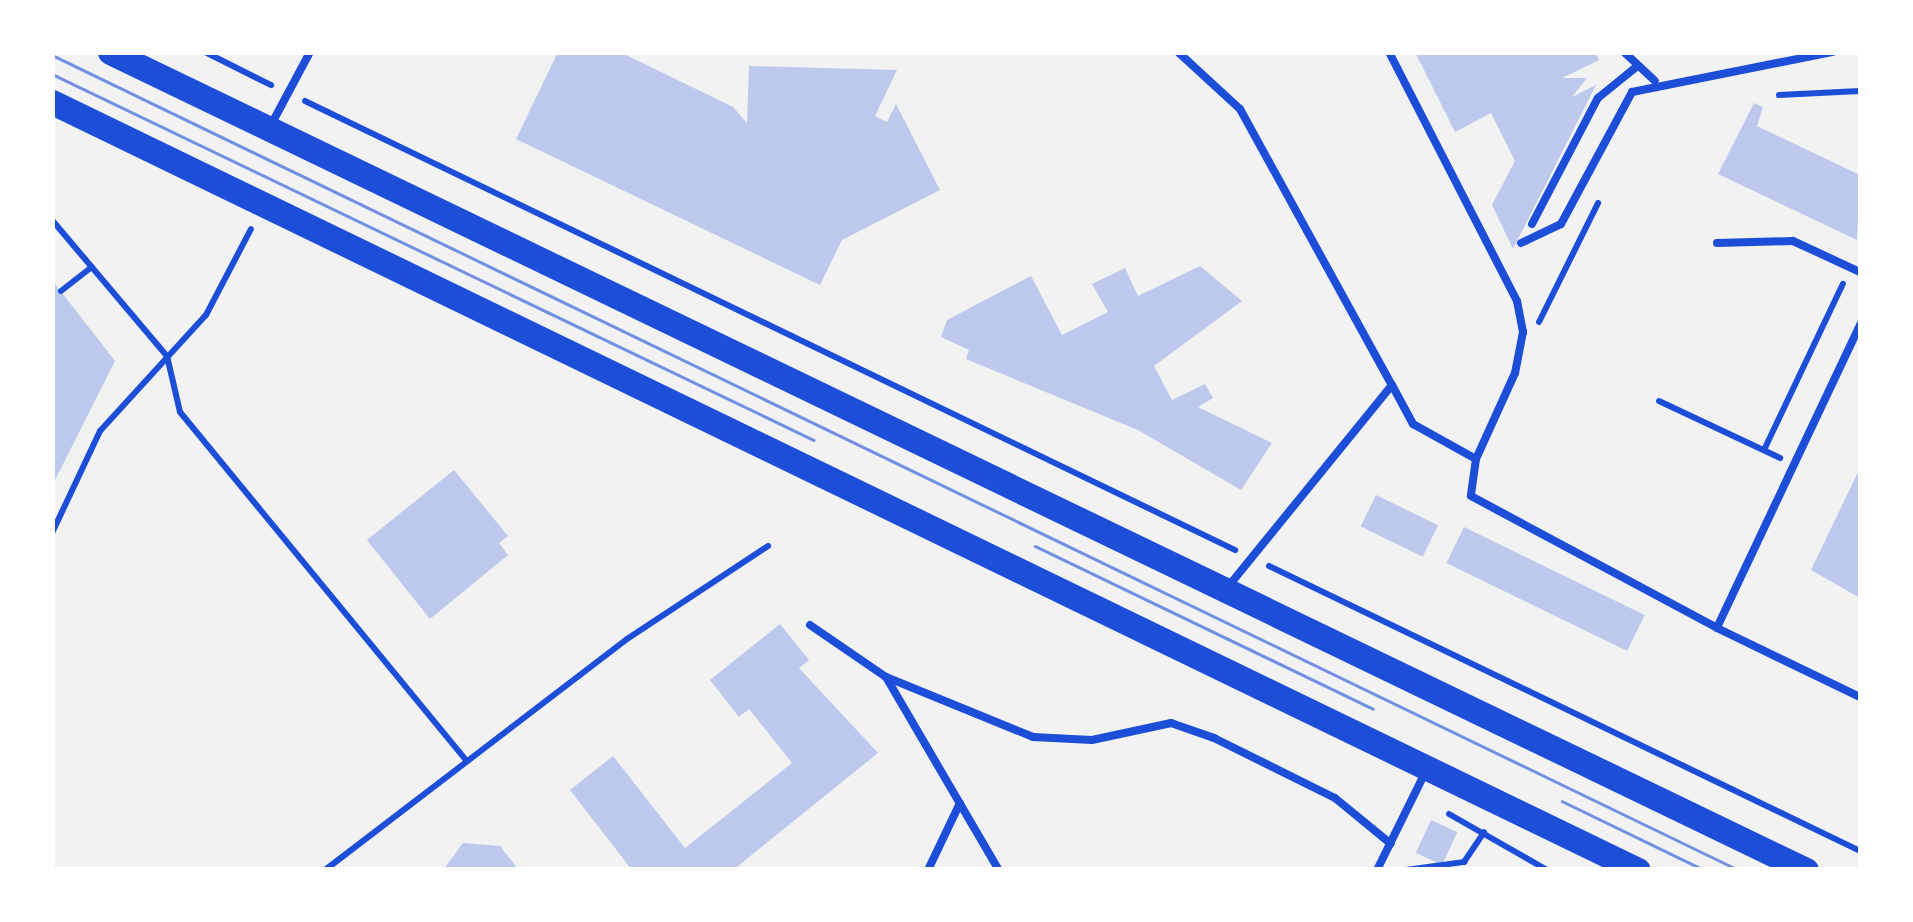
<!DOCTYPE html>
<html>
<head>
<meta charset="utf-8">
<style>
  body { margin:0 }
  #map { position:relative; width:1913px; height:922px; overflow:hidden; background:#f2f2f2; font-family:"Roboto Condensed",sans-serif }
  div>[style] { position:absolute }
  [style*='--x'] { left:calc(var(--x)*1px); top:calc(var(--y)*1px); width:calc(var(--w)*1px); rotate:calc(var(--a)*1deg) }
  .building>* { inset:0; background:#bdc9ec; transform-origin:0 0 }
  .path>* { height:6px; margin:-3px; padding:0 3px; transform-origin:3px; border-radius:3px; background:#1d4ed8 }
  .service>* { height:8px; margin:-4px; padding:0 4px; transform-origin:4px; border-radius:4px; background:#1d4ed8 }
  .primary>* { height:25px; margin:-12.5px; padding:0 12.5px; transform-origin:12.5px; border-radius:12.5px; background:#1d4ed8 }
  .tram>* { height:2.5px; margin:-1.25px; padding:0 1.25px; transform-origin:1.25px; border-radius:1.25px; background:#7290e2 }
  span { translate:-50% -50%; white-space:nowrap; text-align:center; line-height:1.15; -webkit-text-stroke:9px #fff; paint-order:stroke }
  .frame { position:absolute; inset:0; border:55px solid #fff; pointer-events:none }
</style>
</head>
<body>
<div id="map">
  <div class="building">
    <div style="clip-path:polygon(558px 52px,620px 52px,733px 107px,747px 123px,749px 66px,897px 70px,875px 116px,887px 122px,896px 104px,940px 190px,842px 240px,820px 285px,516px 139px)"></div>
    <div style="clip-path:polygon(1415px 52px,1595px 52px,1599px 60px,1562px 78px,1587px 78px,1572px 97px,1596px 85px,1513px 249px,1492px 205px,1515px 161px,1491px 113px,1455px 132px)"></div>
    <div style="clip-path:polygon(1754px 103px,1763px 107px,1757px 126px,1860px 175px,1857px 240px,1718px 174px)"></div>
    <div style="clip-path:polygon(1200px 266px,1242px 301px,1154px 366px,1172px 400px,1205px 384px,1213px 398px,1198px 407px,1272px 443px,1241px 490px,1138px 430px,966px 359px,969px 350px,941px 337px,947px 320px,1031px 276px,1062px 335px,1108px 312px,1092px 284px,1125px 268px,1138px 296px)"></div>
    <div style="clip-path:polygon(52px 280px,115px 361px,52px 486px)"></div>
    <div style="clip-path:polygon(1860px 468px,1860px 598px,1811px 570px)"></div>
    <div style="clip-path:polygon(454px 470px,508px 536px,499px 543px,508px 555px,430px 619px,367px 540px)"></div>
    <div style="left:1376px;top:495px;width:69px;height:35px;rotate:26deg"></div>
    <div style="left:1464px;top:527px;width:201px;height:40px;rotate:26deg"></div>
    <div style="clip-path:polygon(780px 624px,809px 660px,799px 668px,878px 753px,733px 870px,632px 870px,570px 790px,613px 756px,685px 848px,792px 763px,749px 709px,739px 717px,710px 680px)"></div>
    <div style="left:1431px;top:820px;width:29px;height:36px;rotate:25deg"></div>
    <div style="clip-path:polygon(463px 843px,500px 846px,519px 870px,443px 870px)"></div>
  </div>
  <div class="path">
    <div style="--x:205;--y:52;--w:74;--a:26.6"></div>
    <div style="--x:1779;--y:95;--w:81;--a:-2.8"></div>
    <div style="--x:305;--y:101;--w:1033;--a:25.77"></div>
    <div style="--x:52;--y:220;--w:178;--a:49.8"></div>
    <div style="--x:167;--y:356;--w:57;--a:76.9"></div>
    <div style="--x:180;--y:412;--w:449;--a:50.6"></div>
    <div style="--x:61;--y:291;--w:39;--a:-38"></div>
    <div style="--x:1539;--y:322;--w:133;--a:-63.6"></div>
    <div style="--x:1659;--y:401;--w:134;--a:25.2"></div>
    <div style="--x:1764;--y:450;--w:184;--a:-64.6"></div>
    <div style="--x:52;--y:533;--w:113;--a:-64.8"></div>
    <div style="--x:100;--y:431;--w:157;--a:-47.6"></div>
    <div style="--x:206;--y:315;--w:97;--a:-62.4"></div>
    <div style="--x:1269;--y:566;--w:656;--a:25.74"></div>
    <div style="--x:1449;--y:814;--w:113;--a:29.7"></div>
    <div style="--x:325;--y:870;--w:380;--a:-37.4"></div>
    <div style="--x:627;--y:639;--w:169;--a:-33.4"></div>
    <div style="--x:1406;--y:870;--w:59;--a:-7.9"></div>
    <div style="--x:1464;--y:862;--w:36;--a:-56"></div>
  </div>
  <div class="service">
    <div style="--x:1178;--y:52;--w:84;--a:42.6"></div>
    <div style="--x:1240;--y:109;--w:315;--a:61.2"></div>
    <div style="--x:1392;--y:385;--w:260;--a:129.1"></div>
    <div style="--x:1389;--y:52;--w:280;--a:62.8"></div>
    <div style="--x:1517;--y:301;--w:32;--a:79"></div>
    <div style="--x:1523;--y:332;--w:42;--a:101"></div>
    <div style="--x:1515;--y:373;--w:94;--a:114.4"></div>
    <div style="--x:1624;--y:52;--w:42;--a:43.1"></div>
    <div style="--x:271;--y:125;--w:83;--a:-61.9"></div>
    <div style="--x:1532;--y:224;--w:142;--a:-62.4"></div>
    <div style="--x:1598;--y:98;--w:49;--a:-39.2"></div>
    <div style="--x:1521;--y:243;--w:44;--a:-25.4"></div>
    <div style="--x:1561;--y:224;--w:150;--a:-61.7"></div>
    <div style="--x:1632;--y:92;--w:205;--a:-11.3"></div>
    <div style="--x:1717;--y:243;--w:76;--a:-1.5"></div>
    <div style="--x:1793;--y:241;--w:74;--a:24.8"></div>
    <div style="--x:1860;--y:325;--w:335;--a:115.3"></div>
    <div style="--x:1717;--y:628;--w:159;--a:25.8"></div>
    <div style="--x:1392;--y:385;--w:44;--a:61.7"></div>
    <div style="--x:1413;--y:424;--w:72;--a:29.1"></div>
    <div style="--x:1476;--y:459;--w:37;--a:98"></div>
    <div style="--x:1471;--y:496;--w:279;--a:28.2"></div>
    <div style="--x:810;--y:625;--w:92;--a:34.4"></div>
    <div style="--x:886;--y:677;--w:224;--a:59.7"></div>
    <div style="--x:886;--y:677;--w:159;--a:22.2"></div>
    <div style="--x:1033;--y:737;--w:59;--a:2.9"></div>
    <div style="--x:1092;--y:740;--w:81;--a:-12.1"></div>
    <div style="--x:1171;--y:723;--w:46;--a:19.2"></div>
    <div style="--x:1214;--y:738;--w:135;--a:26.4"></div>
    <div style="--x:1335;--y:798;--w:72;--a:39.4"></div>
    <div style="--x:928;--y:870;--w:74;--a:-64.5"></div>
    <div style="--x:1377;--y:870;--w:110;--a:-63.7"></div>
  </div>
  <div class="primary">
    <div style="--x:110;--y:52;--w:1883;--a:25.75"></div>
    <div style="--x:52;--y:102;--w:1762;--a:25.84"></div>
  </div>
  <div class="tram">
    <div style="--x:52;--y:55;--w:1874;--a:25.79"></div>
    <div style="--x:52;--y:74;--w:845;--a:25.66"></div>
    <div style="--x:1035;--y:546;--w:375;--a:25.7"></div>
    <div style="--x:1562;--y:801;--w:158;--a:25.9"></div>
  </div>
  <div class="frame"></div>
</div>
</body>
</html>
